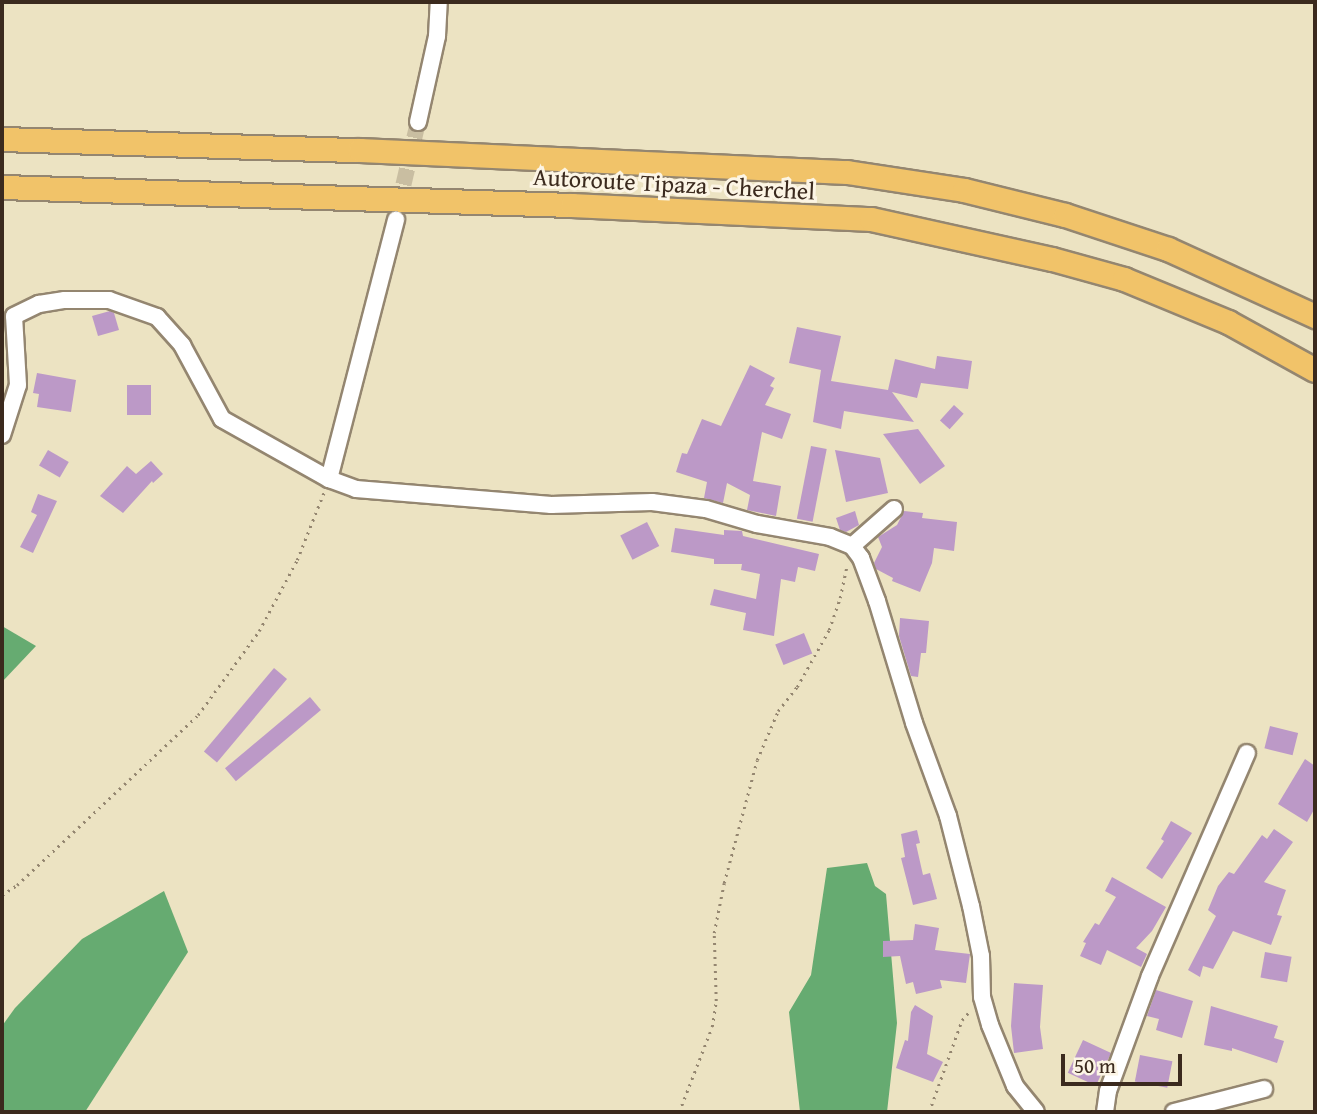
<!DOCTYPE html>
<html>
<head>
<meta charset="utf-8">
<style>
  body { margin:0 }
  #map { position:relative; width:1317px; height:1114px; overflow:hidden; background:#ece3c2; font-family:"Gentium Book Plus",serif }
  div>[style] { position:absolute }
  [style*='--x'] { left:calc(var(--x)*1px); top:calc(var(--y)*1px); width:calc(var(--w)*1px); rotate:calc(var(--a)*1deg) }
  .forest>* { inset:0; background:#66ab71 }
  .building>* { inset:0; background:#bc99c7; transform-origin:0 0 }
  .minor-tunnel>* { height:16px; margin-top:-8px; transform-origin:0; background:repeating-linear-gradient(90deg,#c9bea1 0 16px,transparent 0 24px) }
  .path>* { height:2.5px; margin-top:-1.25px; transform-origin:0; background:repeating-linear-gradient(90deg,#948670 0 2px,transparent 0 7px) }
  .roads { filter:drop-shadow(2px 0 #948670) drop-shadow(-2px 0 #948670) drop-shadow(0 2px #948670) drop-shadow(0 -2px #948670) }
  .minor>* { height:16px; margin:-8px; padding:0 8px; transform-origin:8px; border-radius:8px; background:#fff }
  .highway>* { height:23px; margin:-11.5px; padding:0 11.5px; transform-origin:11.5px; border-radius:11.5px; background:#f1c369 }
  span { translate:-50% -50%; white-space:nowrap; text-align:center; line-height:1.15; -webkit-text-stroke:6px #fcf5e5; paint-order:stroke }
  .street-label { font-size:24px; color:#3b2a1e }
  .frame { position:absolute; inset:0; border:4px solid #3b2a1e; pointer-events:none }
  .scale { position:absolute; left:1061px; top:1054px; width:121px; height:32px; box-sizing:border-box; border:4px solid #3b2a1e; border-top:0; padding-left:9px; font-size:21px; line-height:24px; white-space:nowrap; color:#3b2a1e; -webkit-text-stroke:5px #fcf5e5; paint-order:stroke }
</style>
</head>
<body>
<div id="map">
  <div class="forest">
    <div style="clip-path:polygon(2px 626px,36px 646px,2px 682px)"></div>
    <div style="clip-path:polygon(867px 863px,875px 886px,886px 894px,897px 1023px,887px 1112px,800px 1112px,789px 1012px,811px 975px,827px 868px)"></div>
    <div style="clip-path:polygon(164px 891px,188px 952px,85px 1112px,2px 1112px,2px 1026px,15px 1008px,82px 939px)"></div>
  </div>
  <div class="building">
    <div style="clip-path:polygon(110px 311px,114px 313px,119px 330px,98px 336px,92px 316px)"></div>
    <div style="clip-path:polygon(797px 327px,841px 336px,831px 381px,888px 390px,895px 359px,935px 369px,937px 356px,972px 361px,968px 389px,921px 383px,917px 398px,892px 392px,914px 422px,844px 411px,841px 429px,813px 422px,821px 370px,789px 363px)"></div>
    <div style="clip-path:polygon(750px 365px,775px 378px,770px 386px,774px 388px,765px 405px,791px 414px,782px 439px,762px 432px,753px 481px,781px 486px,776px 516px,747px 510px,750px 495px,727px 483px,723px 503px,704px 498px,707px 482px,676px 472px,682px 453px,687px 454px,702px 419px,721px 426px)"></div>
    <div style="clip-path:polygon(37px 373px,76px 380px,71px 412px,37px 407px,39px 394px,33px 393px)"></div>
    <div style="left:127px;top:385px;width:24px;height:30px"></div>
    <div style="left:954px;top:405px;width:13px;height:21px;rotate:42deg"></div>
    <div style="clip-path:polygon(918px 429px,945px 466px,920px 484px,883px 434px)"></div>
    <div style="left:811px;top:446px;width:16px;height:74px;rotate:11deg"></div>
    <div style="left:48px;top:450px;width:24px;height:18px;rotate:30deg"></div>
    <div style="clip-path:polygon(835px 450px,880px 458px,888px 493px,846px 502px)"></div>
    <div style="clip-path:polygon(151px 461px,163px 474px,153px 483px,152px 481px,123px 513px,100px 496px,127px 466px,136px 474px)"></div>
    <div style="clip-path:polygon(38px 494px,57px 501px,33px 553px,20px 547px,37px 515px,31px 512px)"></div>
    <div style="clip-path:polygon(855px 511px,859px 525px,846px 532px,840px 530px,836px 518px)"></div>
    <div style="clip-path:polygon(904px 511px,923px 513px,922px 518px,957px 522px,954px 551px,934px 548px,932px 563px,920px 592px,892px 581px,893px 578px,876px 569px,874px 563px,882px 547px,878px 537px,897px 525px)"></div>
    <div style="left:647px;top:522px;width:27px;height:30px;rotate:63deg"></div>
    <div style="clip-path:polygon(675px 528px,724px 535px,724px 530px,742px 531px,743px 536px,819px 554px,815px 571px,798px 567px,795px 582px,781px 579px,774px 636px,743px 630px,746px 613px,710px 605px,714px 589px,756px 599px,760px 574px,741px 570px,742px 564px,714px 564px,714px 559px,671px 552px)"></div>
    <div style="clip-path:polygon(900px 618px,929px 621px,926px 653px,921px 653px,918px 677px,911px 676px,899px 636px)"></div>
    <div style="left:804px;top:633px;width:22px;height:31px;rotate:68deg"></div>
    <div style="left:274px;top:668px;width:17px;height:109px;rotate:40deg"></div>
    <div style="left:310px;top:697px;width:17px;height:111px;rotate:50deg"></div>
    <div style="left:1270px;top:726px;width:29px;height:23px;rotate:14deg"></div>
    <div style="clip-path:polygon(1305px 759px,1315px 766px,1315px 808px,1307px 822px,1278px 804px)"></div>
    <div style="clip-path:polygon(1171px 821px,1192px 833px,1162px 879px,1146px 868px,1164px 841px,1161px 839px)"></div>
    <div style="clip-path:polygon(1274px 829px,1293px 842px,1264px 882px,1286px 890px,1277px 915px,1282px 916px,1271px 945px,1233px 931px,1213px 969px,1203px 966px,1200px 977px,1188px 970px,1216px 916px,1208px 910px,1218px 886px,1229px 872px,1234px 874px,1262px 835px,1267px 839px)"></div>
    <div style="clip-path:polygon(917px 830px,920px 843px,916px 844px,923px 875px,930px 873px,937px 899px,913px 905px,901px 858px,905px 857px,901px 834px)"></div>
    <div style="clip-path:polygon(1112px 877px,1166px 907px,1152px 931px,1136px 948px,1147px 954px,1141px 967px,1107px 950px,1101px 965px,1080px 956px,1086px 943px,1083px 942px,1095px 923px,1099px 925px,1116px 897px,1105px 891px)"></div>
    <div style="clip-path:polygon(915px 924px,939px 928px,935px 950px,970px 954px,966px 983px,940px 980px,942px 988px,916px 994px,913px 982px,906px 984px,900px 956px,883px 957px,883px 941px,913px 940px)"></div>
    <div style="left:1265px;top:952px;width:27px;height:26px;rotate:10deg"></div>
    <div style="clip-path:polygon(1014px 983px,1043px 985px,1040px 1027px,1043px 1049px,1014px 1053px,1011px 1026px)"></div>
    <div style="clip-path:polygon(1156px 990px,1193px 1001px,1182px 1038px,1156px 1030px,1159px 1019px,1147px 1016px)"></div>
    <div style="clip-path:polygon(915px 1005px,933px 1016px,927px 1054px,943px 1062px,933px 1082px,896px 1068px,905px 1040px,908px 1041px,911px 1012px)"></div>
    <div style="clip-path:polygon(1211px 1006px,1278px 1026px,1274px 1038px,1284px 1041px,1277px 1063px,1232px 1048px,1232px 1051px,1204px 1045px)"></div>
    <div style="left:1083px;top:1040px;width:31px;height:36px;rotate:25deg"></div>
    <div style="left:1140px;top:1055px;width:33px;height:27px;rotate:11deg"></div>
  </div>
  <div class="minor-tunnel">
    <div style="--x:398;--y:208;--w:88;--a:-76.9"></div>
  </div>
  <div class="path">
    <div style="--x:2;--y:895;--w:18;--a:-34"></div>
    <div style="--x:17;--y:885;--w:248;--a:-43.2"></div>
    <div style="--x:198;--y:715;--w:104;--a:-54"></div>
    <div style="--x:259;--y:631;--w:81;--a:-61.8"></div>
    <div style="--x:297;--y:560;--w:73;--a:-68.3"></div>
    <div style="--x:679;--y:1112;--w:91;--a:-68.8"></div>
    <div style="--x:712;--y:1027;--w:26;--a:-81"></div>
    <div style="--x:716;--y:1001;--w:68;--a:-91.7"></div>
    <div style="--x:714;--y:933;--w:51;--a:-78.7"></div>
    <div style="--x:724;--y:883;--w:127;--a:-75"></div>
    <div style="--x:757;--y:760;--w:53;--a:-66.8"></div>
    <div style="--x:778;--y:711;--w:31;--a:-52"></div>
    <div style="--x:797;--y:687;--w:65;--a:-60.7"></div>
    <div style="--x:829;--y:630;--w:34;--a:-71"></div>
    <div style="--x:840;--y:598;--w:33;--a:-78"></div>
    <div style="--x:929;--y:1112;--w:98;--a:-70.3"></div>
    <div style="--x:962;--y:1020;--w:11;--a:-49"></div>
  </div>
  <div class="roads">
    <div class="minor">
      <div style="--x:418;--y:122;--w:88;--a:-77.5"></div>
      <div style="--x:437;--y:36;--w:34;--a:-87"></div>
      <div style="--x:2;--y:435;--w:52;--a:-72.3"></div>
      <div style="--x:18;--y:385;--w:69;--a:-93.3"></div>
      <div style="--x:14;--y:316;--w:28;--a:-26"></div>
      <div style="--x:39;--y:304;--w:26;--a:-9"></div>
      <div style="--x:65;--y:300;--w:44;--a:0"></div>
      <div style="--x:109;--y:300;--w:51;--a:19.5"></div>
      <div style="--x:157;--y:317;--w:38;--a:48"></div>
      <div style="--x:182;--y:345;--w:84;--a:61.6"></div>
      <div style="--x:222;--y:419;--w:123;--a:29.3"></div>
      <div style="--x:329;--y:479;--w:29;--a:20"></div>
      <div style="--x:356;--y:489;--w:196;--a:4.7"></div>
      <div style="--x:551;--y:505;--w:101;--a:-1.7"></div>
      <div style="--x:652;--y:502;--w:54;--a:7.4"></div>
      <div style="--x:706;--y:509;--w:53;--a:16.4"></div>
      <div style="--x:757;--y:524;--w:74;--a:10.1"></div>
      <div style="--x:830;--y:537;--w:24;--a:22"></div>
      <div style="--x:852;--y:546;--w:15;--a:53"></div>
      <div style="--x:861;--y:558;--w:46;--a:69.6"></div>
      <div style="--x:877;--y:601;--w:127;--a:73.1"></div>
      <div style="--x:914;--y:723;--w:99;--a:69.9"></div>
      <div style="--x:948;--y:816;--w:93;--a:75.7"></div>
      <div style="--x:971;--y:906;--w:51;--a:78.7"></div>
      <div style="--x:981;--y:956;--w:41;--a:88.6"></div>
      <div style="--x:982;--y:997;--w:29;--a:74"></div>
      <div style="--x:990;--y:1025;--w:66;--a:67.7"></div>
      <div style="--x:1015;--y:1086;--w:33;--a:51"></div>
      <div style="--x:329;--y:479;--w:268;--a:-75.5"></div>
      <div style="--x:852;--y:546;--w:56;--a:-41.4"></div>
      <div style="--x:1105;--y:1112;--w:21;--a:-82"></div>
      <div style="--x:1108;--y:1091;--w:122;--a:-69.9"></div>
      <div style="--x:1150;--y:976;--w:243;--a:-66.5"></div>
      <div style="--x:1174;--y:1112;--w:93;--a:-14.3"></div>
    </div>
    <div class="highway">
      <div style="--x:2;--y:139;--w:358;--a:1.8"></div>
      <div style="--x:360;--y:150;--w:487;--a:2.6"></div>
      <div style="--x:847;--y:172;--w:118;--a:8.7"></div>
      <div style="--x:964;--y:190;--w:104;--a:13.9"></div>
      <div style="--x:1065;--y:215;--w:108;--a:18.3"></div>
      <div style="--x:1168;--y:249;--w:162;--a:24.5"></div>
      <div style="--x:2;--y:187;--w:570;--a:1.81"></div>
      <div style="--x:572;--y:205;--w:299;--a:2.7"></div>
      <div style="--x:871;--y:219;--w:185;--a:12.5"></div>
      <div style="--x:1052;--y:259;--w:75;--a:15.5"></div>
      <div style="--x:1124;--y:279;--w:113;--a:22.5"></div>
      <div style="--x:1228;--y:322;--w:99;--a:28.9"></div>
    </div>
  </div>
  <div class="street-label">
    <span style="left:674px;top:184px;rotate:3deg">Autoroute Tipaza - Cherchel</span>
  </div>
  <div class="frame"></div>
  <div class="scale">50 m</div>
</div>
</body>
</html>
